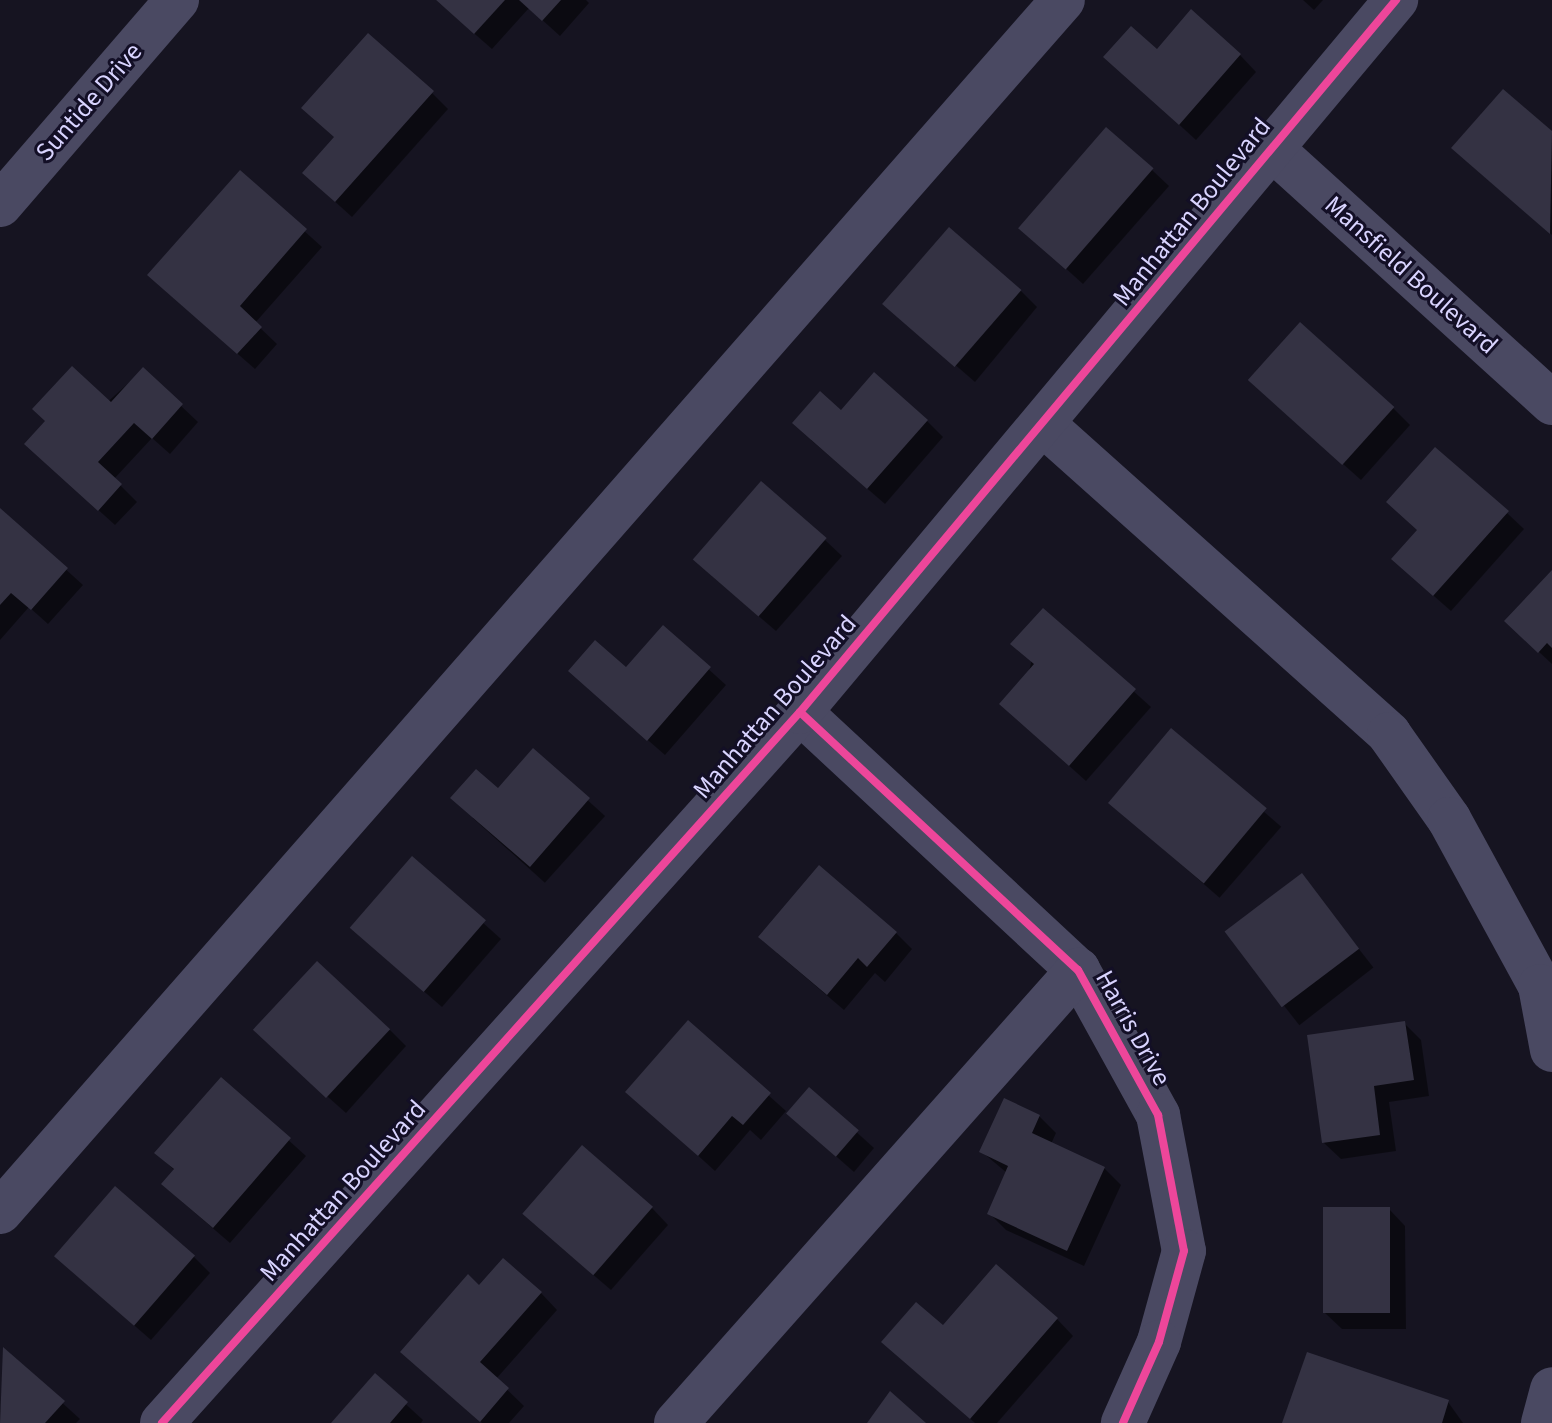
<!DOCTYPE html>
<html>
<head>
<meta charset="utf-8">
<style>
  body { margin:0 }
  #map { position:relative; width:1552px; height:1423px; overflow:hidden; background:#161421; font-family:"Source Sans 3",sans-serif }
  div>[style] { position:absolute }
  [style*='--x'] { left:calc(var(--x)*1px); top:calc(var(--y)*1px); width:calc(var(--w)*1px); rotate:calc(var(--a)*1deg) }
  .shadow>* { inset:0; background:#0007; transform-origin:0 0 }
  .building>* { inset:0; background:#343243; transform-origin:0 0 }
  .minor>* { height:44px; margin:-22px; padding:0 22px; transform-origin:22px; border-radius:22px; background:#4a4962 }
  .cycleway>* { height:8px; margin:-4px; padding:0 4px; transform-origin:4px; border-radius:4px; background:#ed469a }
  span { translate:-50% -50%; white-space:nowrap; text-align:center; line-height:1.15; -webkit-text-stroke:6px #130f26; paint-order:stroke }
  .street-label { font-size:26px; color:#d9d4ff }
</style>
</head>
<body>
<div id="map">
  <div class="shadow">
    <div style="clip-path:polygon(436px 0,586px 0,589px 3px,560px 36px,529px 8px,492px 49px)"></div>
    <div style="clip-path:polygon(1303px 0,1323px 0,1314px 10px)"></div>
    <div style="clip-path:polygon(1157px 51px,1240px 55px,1256px 72px,1196px 140px,1105px 57px)"></div>
    <div style="clip-path:polygon(1503px 92px,1552px 134px,1552px 235px,1470px 164px)"></div>
    <div style="clip-path:polygon(432px 93px,448px 109px,352px 217px,321px 189px)"></div>
    <div style="clip-path:polygon(1152px 170px,1169px 186px,1083px 284px,1021px 228px)"></div>
    <div style="clip-path:polygon(240px 173px,322px 247px,255px 323px,277px 344px,255px 369px,167px 292px)"></div>
    <div style="clip-path:polygon(1021px 291px,1037px 307px,975px 382px,886px 305px)"></div>
    <div style="clip-path:polygon(143px 370px,198px 422px,170px 454px,152px 438px,114px 479px,137px 502px,115px 525px,43px 460px)"></div>
    <div style="clip-path:polygon(1267px 396px,1393px 408px,1410px 425px,1361px 480px)"></div>
    <div style="clip-path:polygon(841px 413px,927px 421px,943px 437px,885px 504px,811px 440px)"></div>
    <div style="clip-path:polygon(0 510px,83px 585px,48px 624px,29px 607px,0 640px)"></div>
    <div style="clip-path:polygon(1507px 513px,1524px 529px,1451px 611px,1410px 575px)"></div>
    <div style="clip-path:polygon(825px 540px,842px 556px,776px 631px,712px 576px)"></div>
    <div style="clip-path:polygon(1552px 573px,1552px 664px,1523px 637px)"></div>
    <div style="clip-path:polygon(1043px 610px,1151px 707px,1086px 781px,1018px 720px)"></div>
    <div style="clip-path:polygon(663px 628px,726px 685px,665px 755px,587px 687px,626px 670px)"></div>
    <div style="left:1171px;top:731px;width:146px;height:94px;rotate:41deg"></div>
    <div style="left:533px;top:751px;width:97px;height:90px;rotate:42deg"></div>
    <div style="clip-path:polygon(412px 859px,501px 939px,442px 1007px,369px 944px)"></div>
    <div style="left:1302px;top:876px;width:116px;height:94px;rotate:52deg"></div>
    <div style="clip-path:polygon(896px 933px,912px 949px,885px 982px,875px 973px,844px 1010px,777px 953px)"></div>
    <div style="clip-path:polygon(688px 1023px,786px 1111px,761px 1140px,750px 1130px,715px 1171px,628px 1092px)"></div>
    <div style="clip-path:polygon(1404px 1023px,1421px 1040px,1429px 1096px,1389px 1102px,1396px 1151px,1341px 1159px,1324px 1143px)"></div>
    <div style="clip-path:polygon(390px 1030px,406px 1046px,346px 1113px,273px 1048px)"></div>
    <div style="clip-path:polygon(221px 1079px,306px 1156px,230px 1243px,180px 1200px,175px 1171px,157px 1153px)"></div>
    <div style="clip-path:polygon(809px 1089px,874px 1148px,854px 1172px,805px 1129px)"></div>
    <div style="clip-path:polygon(1039px 1116px,1056px 1133px,1051px 1144px,1104px 1168px,1121px 1185px,1084px 1266px,1006px 1230px,989px 1213px,1007px 1173px,982px 1152px)"></div>
    <div style="clip-path:polygon(652px 1208px,668px 1225px,611px 1290px,541px 1230px)"></div>
    <div style="clip-path:polygon(1389px 1209px,1405px 1226px,1406px 1329px,1342px 1329px,1325px 1313px)"></div>
    <div style="clip-path:polygon(194px 1257px,210px 1273px,151px 1340px,73px 1272px)"></div>
    <div style="clip-path:polygon(480px 1288px,541px 1293px,557px 1310px,496px 1379px,524px 1406px,509px 1423px,482px 1423px,419px 1368px)"></div>
    <div style="clip-path:polygon(1057px 1319px,1073px 1336px,997px 1423px,975px 1423px,900px 1358px,943px 1328px)"></div>
    <div style="clip-path:polygon(4px 1350px,80px 1419px,76px 1423px,0 1423px)"></div>
    <div style="clip-path:polygon(375px 1376px,423px 1420px,421px 1423px,334px 1423px)"></div>
    <div style="clip-path:polygon(1448px 1402px,1463px 1423px,1285px 1423px)"></div>
  </div>
  <div class="building">
    <div style="clip-path:polygon(436px 0,505px 0,474px 34px)"></div>
    <div style="clip-path:polygon(519px 0,561px 0,542px 21px)"></div>
    <div style="clip-path:polygon(1191px 9px,1241px 54px,1179px 125px,1103px 57px,1131px 26px,1157px 49px)"></div>
    <div style="clip-path:polygon(368px 33px,434px 91px,335px 202px,302px 173px,334px 137px,301px 108px)"></div>
    <div style="clip-path:polygon(1503px 89px,1552px 131px,1550px 234px,1451px 148px)"></div>
    <div style="left:1106px;top:127px;width:63px;height:134px;rotate:41deg"></div>
    <div style="clip-path:polygon(240px 170px,307px 229px,240px 306px,262px 327px,237px 354px,147px 275px)"></div>
    <div style="left:949px;top:227px;width:96px;height:102px;rotate:41deg"></div>
    <div style="left:1300px;top:322px;width:127px;height:78px;rotate:42deg"></div>
    <div style="clip-path:polygon(72px 366px,111px 402px,143px 367px,183px 404px,152px 439px,134px 423px,98px 462px,122px 484px,98px 511px,24px 444px,45px 421px,32px 409px)"></div>
    <div style="clip-path:polygon(874px 372px,928px 420px,867px 489px,792px 423px,820px 391px,841px 410px)"></div>
    <div style="clip-path:polygon(1435px 447px,1509px 511px,1433px 596px,1391px 559px,1417px 530px,1386px 502px)"></div>
    <div style="left:761px;top:481px;width:87px;height:104px;rotate:41deg"></div>
    <div style="clip-path:polygon(0 508px,68px 568px,31px 610px,11px 593px,0 605px)"></div>
    <div style="clip-path:polygon(1552px 570px,1552px 648px,1547px 643px,1538px 653px,1504px 621px)"></div>
    <div style="clip-path:polygon(1043px 608px,1136px 689px,1069px 766px,999px 704px,1034px 664px,1010px 644px)"></div>
    <div style="clip-path:polygon(663px 625px,711px 667px,647px 741px,568px 671px,595px 640px,626px 667px)"></div>
    <div style="left:1171px;top:728px;width:125px;height:98px;rotate:40deg"></div>
    <div style="clip-path:polygon(533px 748px,590px 798px,530px 867px,450px 798px,476px 769px,498px 788px)"></div>
    <div style="left:412px;top:856px;width:98px;height:95px;rotate:41deg"></div>
    <div style="clip-path:polygon(819px 865px,897px 932px,867px 967px,858px 958px,827px 995px,758px 937px)"></div>
    <div style="left:1302px;top:873px;width:95px;height:97px;rotate:53deg"></div>
    <div style="left:317px;top:961px;width:100px;height:94px;rotate:43deg"></div>
    <div style="clip-path:polygon(688px 1020px,771px 1093px,743px 1125px,732px 1116px,698px 1156px,625px 1092px)"></div>
    <div style="clip-path:polygon(1405px 1021px,1414px 1080px,1374px 1086px,1380px 1135px,1322px 1143px,1307px 1035px)"></div>
    <div style="clip-path:polygon(221px 1077px,291px 1138px,213px 1228px,161px 1184px,174px 1169px,154px 1153px)"></div>
    <div style="left:809px;top:1087px;width:66px;height:35px;rotate:41deg"></div>
    <div style="clip-path:polygon(1004px 1098px,1040px 1115px,1032px 1133px,1105px 1167px,1067px 1251px,987px 1214px,1008px 1166px,979px 1152px)"></div>
    <div style="left:582px;top:1145px;width:94px;height:91px;rotate:41deg"></div>
    <div style="left:115px;top:1186px;width:106px;height:93px;rotate:41deg"></div>
    <div style="left:1390px;top:1207px;width:106px;height:67px;rotate:90deg"></div>
    <div style="clip-path:polygon(503px 1258px,542px 1292px,480px 1362px,509px 1388px,480px 1422px,400px 1352px,468px 1274px,479px 1285px)"></div>
    <div style="clip-path:polygon(996px 1264px,1058px 1318px,970px 1419px,881px 1342px,916px 1302px,943px 1325px)"></div>
    <div style="clip-path:polygon(3px 1347px,65px 1401px,45px 1423px,0 1423px)"></div>
    <div style="clip-path:polygon(1307px 1352px,1449px 1400px,1442px 1423px,1282px 1423px)"></div>
    <div style="clip-path:polygon(375px 1373px,408px 1402px,390px 1423px,331px 1423px)"></div>
    <div style="clip-path:polygon(890px 1391px,926px 1423px,867px 1423px)"></div>
  </div>
  <div class="minor">
    <div style="--x:1270;--y:147;--w:381;--a:42.2"></div>
    <div style="--x:0;--y:205;--w:271;--a:-49.2"></div>
    <div style="--x:1044;--y:425;--w:463;--a:41.8"></div>
    <div style="--x:1389;--y:734;--w:104;--a:54.8"></div>
    <div style="--x:1449;--y:819;--w:190;--a:61.4"></div>
    <div style="--x:1540;--y:986;--w:65;--a:79.4"></div>
    <div style="--x:800;--y:712;--w:379;--a:42.9"></div>
    <div style="--x:1078;--y:970;--w:166;--a:61.1"></div>
    <div style="--x:1158;--y:1115;--w:138;--a:79.2"></div>
    <div style="--x:1184;--y:1251;--w:94;--a:105.4"></div>
    <div style="--x:1159;--y:1342;--w:89;--a:114"></div>
    <div style="--x:0;--y:1212;--w:1612;--a:-48.75"></div>
    <div style="--x:162;--y:1423;--w:955;--a:-48.1"></div>
    <div style="--x:800;--y:712;--w:929;--a:-50.07"></div>
    <div style="--x:676;--y:1423;--w:606;--a:-48.41"></div>
    <div style="--x:1543;--y:1423;--w:35;--a:-75"></div>
  </div>
  <div class="cycleway">
    <div style="--x:800;--y:712;--w:379;--a:42.9"></div>
    <div style="--x:1078;--y:970;--w:166;--a:61.1"></div>
    <div style="--x:1158;--y:1115;--w:138;--a:79.2"></div>
    <div style="--x:1184;--y:1251;--w:94;--a:105.4"></div>
    <div style="--x:1159;--y:1342;--w:89;--a:114"></div>
    <div style="--x:162;--y:1423;--w:955;--a:-48.1"></div>
    <div style="--x:800;--y:712;--w:929;--a:-50.07"></div>
  </div>
  <div class="street-label">
    <span style="left:89px;top:102px;rotate:-49deg">Suntide Drive</span>
    <span style="left:1192px;top:212px;rotate:-51deg">Manhattan Boulevard</span>
    <span style="left:1411px;top:275px;rotate:42deg">Mansfield Boulevard</span>
    <span style="left:775px;top:707px;rotate:-49deg">Manhattan Boulevard</span>
    <span style="left:1133px;top:1028px;rotate:61deg">Harris Drive</span>
    <span style="left:343px;top:1191px;rotate:-48deg">Manhattan Boulevard</span>
  </div>
</div>
</body>
</html>
